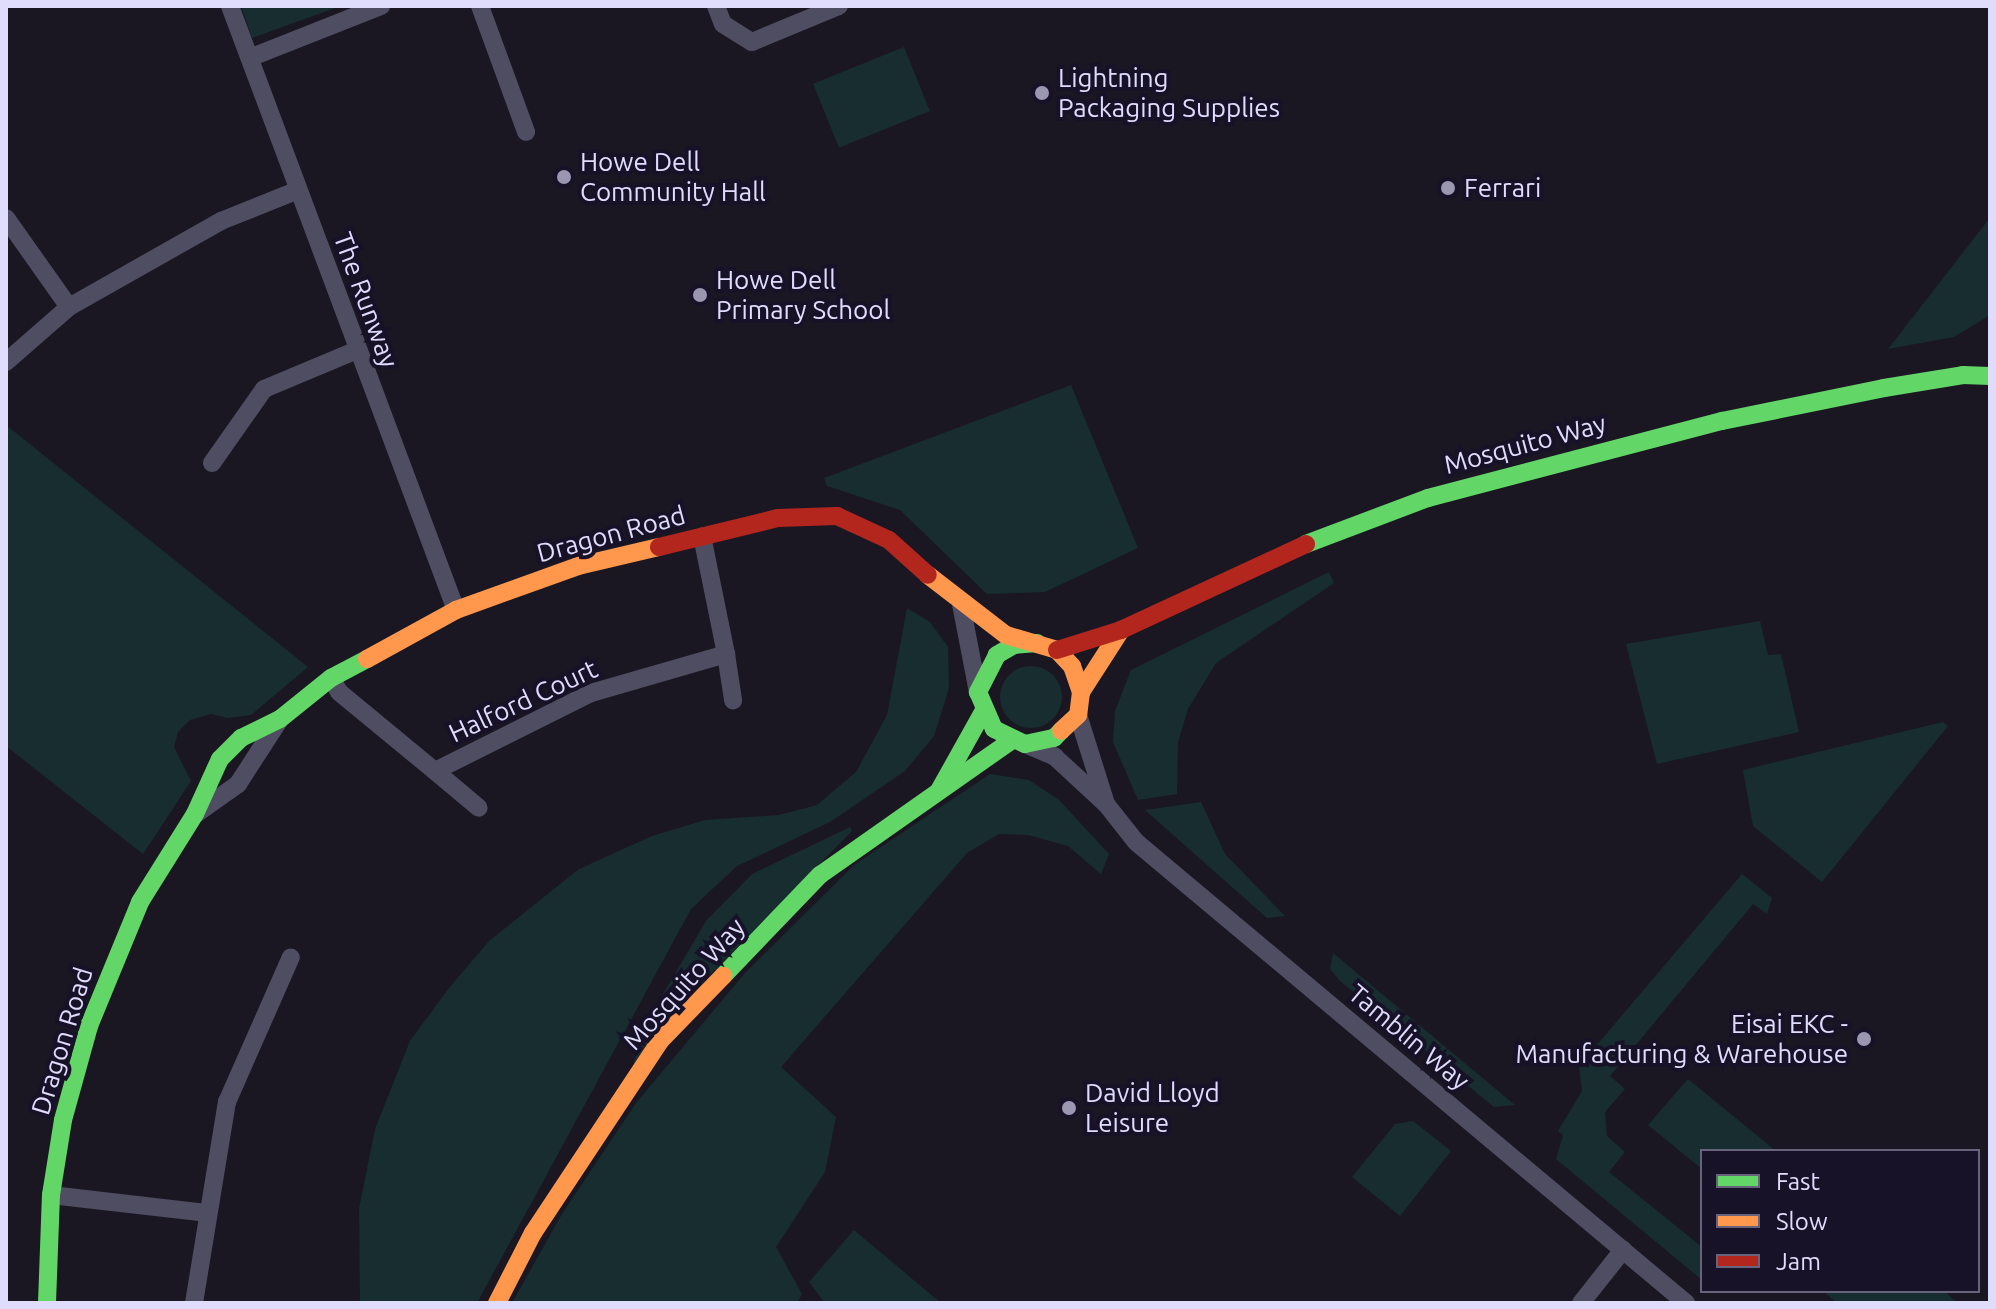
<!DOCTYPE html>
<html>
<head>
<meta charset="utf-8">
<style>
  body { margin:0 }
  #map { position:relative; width:1996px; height:1309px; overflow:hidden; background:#1a1723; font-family:Ubuntu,sans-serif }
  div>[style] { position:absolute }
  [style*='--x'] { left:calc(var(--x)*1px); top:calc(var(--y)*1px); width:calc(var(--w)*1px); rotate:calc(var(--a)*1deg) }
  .green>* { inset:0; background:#172d2f; transform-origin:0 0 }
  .round { border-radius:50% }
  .street>* { height:18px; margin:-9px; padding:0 9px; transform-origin:9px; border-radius:9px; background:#4f4d62 }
  .fast>* { height:18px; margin:-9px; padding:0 9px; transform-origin:9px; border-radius:9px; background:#63d668 }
  .slow>* { height:18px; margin:-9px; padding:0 9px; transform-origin:9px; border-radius:9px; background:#ff974d }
  .jam>* { height:18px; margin:-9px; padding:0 9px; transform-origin:9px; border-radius:9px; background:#b3261e }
  .dots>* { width:22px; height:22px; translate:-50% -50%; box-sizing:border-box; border:4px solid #171228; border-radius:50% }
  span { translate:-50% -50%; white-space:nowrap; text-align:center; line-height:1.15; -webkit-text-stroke:8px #171228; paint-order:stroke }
  .poi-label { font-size:26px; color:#e0dcfc }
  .left { translate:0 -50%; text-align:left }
  .right { translate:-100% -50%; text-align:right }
  .street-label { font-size:26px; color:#e0dcfc }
  .frame { position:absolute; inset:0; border:8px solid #e0dcfc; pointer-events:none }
  .legend { position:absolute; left:1700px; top:1149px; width:280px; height:144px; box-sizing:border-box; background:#171228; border:2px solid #67637d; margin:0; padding:10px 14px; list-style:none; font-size:24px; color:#e0dcfc }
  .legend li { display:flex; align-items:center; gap:16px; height:40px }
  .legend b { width:40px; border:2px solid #67637d }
</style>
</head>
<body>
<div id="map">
  <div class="green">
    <div style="clip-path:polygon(241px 6px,341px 6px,252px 38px)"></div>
    <div style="left:904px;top:47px;width:69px;height:98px;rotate:68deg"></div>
    <div style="clip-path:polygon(1989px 219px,1990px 315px,1954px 337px,1888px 349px)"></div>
    <div style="clip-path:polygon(1071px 385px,1138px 548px,1045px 592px,987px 594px,900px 510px,827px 486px,824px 478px)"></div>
    <div style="clip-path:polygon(6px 425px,308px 667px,251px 715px,228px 718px,211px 714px,190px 720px,178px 732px,174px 747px,191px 781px,143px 854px,6px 746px)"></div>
    <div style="clip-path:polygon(1329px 572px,1334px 583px,1216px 663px,1188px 709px,1178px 742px,1177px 794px,1138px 800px,1113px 742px,1115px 711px,1131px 670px)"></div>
    <div style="clip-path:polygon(907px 608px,930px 622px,948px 647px,949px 688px,934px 736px,905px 771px,830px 822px,737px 866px,691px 909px,477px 1303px,360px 1303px,359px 1209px,375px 1129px,410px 1041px,449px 988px,489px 941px,579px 869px,652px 836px,705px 820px,779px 815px,817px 805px,856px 772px,887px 715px)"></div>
    <div style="clip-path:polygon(1760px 621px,1768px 655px,1781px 654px,1799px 732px,1657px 764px,1626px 644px)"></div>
    <div class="round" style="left:1000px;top:666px;width:62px;height:62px"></div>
    <div style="clip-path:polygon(1943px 722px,1948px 726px,1822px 882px,1753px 826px,1743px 770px)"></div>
    <div style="clip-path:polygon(990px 774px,1029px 780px,1059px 800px,1109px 854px,1101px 874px,1068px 846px,1028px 835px,999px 834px,967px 853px,781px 1067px,836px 1117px,825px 1172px,776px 1247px,802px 1294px,797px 1303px,512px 1303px,562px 1214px,636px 1103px,745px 973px,854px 865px)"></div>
    <div style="clip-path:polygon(1201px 802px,1225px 854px,1285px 916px,1267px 918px,1145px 810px)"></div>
    <div style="clip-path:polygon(850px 827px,852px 831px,696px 989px,633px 1065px,646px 1023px,706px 921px,752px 874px)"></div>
    <div style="clip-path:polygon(1742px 874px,1772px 898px,1767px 914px,1753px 904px,1610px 1076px,1625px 1089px,1605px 1112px,1607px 1136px,1625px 1152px,1609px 1172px,1702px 1247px,1702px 1280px,1556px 1159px,1563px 1135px,1558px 1131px,1582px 1091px,1579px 1066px)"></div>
    <div style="clip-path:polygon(1333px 953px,1515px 1105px,1494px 1107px,1340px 981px,1330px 969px)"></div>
    <div style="clip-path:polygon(1688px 1079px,1776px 1151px,1702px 1151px,1702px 1169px,1648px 1125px)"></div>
    <div style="clip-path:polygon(1413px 1121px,1451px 1151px,1400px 1216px,1352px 1177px,1395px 1124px)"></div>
    <div style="clip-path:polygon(854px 1230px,941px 1303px,825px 1303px,809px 1282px)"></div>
    <div style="clip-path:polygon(1823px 1291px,1944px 1291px,1958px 1303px,1837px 1303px)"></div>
  </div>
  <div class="street">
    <div style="--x:230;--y:6;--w:645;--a:69.49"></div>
    <div style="--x:480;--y:6;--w:134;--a:69.9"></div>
    <div style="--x:716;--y:6;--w:19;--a:69"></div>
    <div style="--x:723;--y:24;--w:34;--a:32"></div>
    <div style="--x:752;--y:42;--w:94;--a:-22.5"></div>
    <div style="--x:252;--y:57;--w:139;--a:-21.6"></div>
    <div style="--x:6;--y:218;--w:109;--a:54.7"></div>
    <div style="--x:6;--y:362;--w:84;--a:-41.1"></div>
    <div style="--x:69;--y:307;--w:175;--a:-29.5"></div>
    <div style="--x:221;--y:221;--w:83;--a:-21.9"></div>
    <div style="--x:212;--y:463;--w:90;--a:-54.9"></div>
    <div style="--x:264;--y:389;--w:99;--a:-22.7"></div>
    <div style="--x:961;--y:604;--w:90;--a:79.1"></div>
    <div style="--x:726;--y:654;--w:47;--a:81.3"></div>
    <div style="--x:331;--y:678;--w:16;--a:60"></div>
    <div style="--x:339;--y:692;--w:124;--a:39.5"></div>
    <div style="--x:435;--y:771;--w:174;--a:-26.6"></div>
    <div style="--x:591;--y:693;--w:141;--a:-16.1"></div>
    <div style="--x:726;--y:654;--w:120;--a:-101.5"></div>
    <div style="--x:1078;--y:715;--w:93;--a:72.5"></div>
    <div style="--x:1025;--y:744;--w:33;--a:23"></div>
    <div style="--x:1055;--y:757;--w:69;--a:42.7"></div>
    <div style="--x:1106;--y:804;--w:48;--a:51.7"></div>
    <div style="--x:1136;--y:842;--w:718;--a:39.97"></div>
    <div style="--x:435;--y:771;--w:57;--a:40.1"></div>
    <div style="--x:196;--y:814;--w:52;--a:-35.5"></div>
    <div style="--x:238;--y:784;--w:77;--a:-57.1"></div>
    <div style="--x:51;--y:1195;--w:156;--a:6.6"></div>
    <div style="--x:194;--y:1303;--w:204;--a:-80.7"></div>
    <div style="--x:227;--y:1102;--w:158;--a:-66.2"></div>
    <div style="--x:1581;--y:1303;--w:68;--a:-51.6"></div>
  </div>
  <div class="fast">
    <div style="--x:1306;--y:544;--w:130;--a:-20.7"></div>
    <div style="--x:1428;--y:498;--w:304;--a:-14.7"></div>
    <div style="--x:1722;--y:421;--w:165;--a:-11.5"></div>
    <div style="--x:1884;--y:388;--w:80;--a:-9.3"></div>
    <div style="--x:1963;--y:375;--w:27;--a:2"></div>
    <div style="--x:1037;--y:643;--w:23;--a:175"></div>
    <div style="--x:1014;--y:645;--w:20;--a:150"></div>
    <div style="--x:997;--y:655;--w:42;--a:117.2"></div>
    <div style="--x:978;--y:692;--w:40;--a:66.6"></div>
    <div style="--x:994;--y:729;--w:34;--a:26"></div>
    <div style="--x:1025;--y:744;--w:30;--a:-12"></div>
    <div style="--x:1054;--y:738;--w:10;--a:-45"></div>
    <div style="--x:940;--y:789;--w:88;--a:-60.8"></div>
    <div style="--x:723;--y:976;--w:140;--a:-46.2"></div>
    <div style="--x:820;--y:875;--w:233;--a:-35.1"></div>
    <div style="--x:47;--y:1303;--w:108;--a:-87.9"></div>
    <div style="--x:51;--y:1195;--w:76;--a:-80.9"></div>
    <div style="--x:63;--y:1120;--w:98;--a:-74.5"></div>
    <div style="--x:89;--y:1026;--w:134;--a:-67.6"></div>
    <div style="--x:140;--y:902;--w:104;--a:-58"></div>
    <div style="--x:195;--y:814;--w:60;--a:-65.6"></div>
    <div style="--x:220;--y:759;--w:30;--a:-45"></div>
    <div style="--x:241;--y:738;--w:43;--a:-26"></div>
    <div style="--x:280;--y:719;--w:65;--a:-38.8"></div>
    <div style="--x:331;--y:678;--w:41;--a:-27.8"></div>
  </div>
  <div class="slow">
    <div style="--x:928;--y:575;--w:98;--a:37.6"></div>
    <div style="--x:1006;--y:635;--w:53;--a:16.4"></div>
    <div style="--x:1057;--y:650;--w:22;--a:47"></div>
    <div style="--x:1072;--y:666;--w:28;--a:71"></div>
    <div style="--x:1081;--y:692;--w:23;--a:97"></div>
    <div style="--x:1078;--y:715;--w:23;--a:137"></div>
    <div style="--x:367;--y:659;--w:102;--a:-28.8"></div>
    <div style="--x:456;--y:610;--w:130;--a:-19.8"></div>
    <div style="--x:578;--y:566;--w:83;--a:-13.2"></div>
    <div style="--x:1081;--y:692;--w:74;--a:-57.2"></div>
    <div style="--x:497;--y:1303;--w:79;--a:-62.8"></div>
    <div style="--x:533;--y:1233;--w:230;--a:-56.5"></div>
    <div style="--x:660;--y:1041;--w:91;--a:-45.9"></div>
  </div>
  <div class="jam">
    <div style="--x:659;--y:547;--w:122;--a:-13.7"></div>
    <div style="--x:778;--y:518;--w:59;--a:-1.9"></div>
    <div style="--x:837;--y:516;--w:57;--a:24.8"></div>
    <div style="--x:889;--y:540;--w:52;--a:41.9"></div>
    <div style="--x:1057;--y:650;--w:67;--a:-17.4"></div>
    <div style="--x:1121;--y:630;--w:204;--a:-24.9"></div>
  </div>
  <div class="dots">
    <div style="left:1042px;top:93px;background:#9b97b0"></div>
    <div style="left:564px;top:177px;background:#9b97b0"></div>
    <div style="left:1448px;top:188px;background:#9b97b0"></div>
    <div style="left:700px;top:295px;background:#9b97b0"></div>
    <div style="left:1864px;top:1039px;background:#9b97b0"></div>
    <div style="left:1069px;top:1108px;background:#9b97b0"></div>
  </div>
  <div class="poi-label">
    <span class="left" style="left:1058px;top:93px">Lightning<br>Packaging Supplies</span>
    <span class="left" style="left:580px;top:177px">Howe Dell<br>Community Hall</span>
    <span class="left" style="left:1464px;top:188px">Ferrari</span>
    <span class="left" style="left:716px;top:295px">Howe Dell<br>Primary School</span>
    <span class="right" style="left:1848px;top:1039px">Eisai EKC -<br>Manufacturing &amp; Warehouse</span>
    <span class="left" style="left:1085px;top:1108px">David Lloyd<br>Leisure</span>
  </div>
  <div class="street-label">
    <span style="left:366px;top:300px;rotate:70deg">The Runway</span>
    <span style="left:1525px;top:444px;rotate:-15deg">Mosquito Way</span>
    <span style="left:611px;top:534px;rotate:-15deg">Dragon Road</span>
    <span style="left:523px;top:701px;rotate:-25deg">Halford Court</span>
    <span style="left:684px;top:984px;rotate:-48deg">Mosquito Way</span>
    <span style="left:1409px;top:1037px;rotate:40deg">Tamblin Way</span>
    <span style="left:62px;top:1041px;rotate:-73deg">Dragon Road</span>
  </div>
  <div class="frame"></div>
  <ul class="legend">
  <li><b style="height:10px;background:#63d668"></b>Fast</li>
  <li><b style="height:10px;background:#ff974d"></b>Slow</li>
  <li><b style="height:10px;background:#b3261e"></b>Jam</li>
  </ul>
</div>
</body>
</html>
